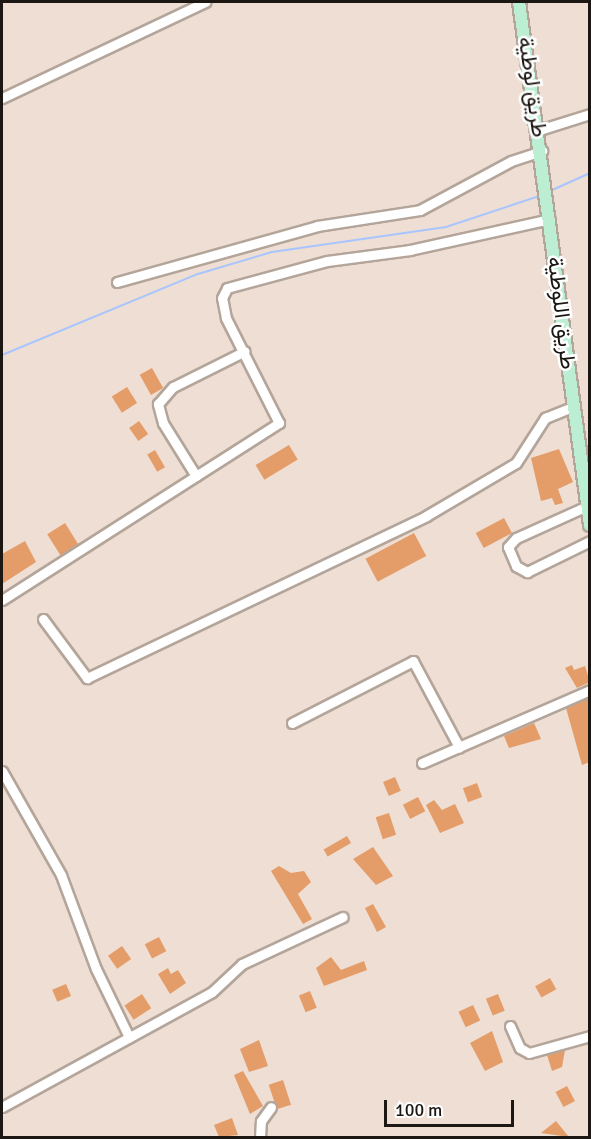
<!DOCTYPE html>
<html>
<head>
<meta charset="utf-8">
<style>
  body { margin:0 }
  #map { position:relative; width:591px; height:1139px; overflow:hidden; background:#eeded3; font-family:Signika,Vazirmatn,sans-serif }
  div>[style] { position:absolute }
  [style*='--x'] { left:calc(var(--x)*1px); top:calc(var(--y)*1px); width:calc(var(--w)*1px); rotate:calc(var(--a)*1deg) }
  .stream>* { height:2px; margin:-1px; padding:0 1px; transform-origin:1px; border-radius:1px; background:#a8c5fe }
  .building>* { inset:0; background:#e49d69; transform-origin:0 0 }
  .roads { filter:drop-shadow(2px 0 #b4a59a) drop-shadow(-2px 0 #b4a59a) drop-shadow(0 2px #b4a59a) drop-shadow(0 -2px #b4a59a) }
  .minor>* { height:9px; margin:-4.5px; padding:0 4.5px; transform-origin:4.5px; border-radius:4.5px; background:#fff }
  .major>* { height:12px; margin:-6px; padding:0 6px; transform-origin:6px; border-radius:6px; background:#bbeed3 }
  span { translate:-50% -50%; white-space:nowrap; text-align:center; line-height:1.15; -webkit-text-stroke:5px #fff; paint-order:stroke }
  .street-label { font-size:22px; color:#1c1713 }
  .frame { position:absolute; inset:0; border:3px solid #1c1713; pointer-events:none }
  .scale { position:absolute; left:384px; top:1100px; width:130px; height:27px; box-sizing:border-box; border:3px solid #1c1713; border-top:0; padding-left:8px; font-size:18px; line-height:21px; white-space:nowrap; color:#1c1713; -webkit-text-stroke:4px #fff; paint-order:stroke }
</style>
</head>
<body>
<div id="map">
  <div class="stream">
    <div style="--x:550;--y:191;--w:44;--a:-24.2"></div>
    <div style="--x:2;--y:355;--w:212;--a:-22.5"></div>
    <div style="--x:198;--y:274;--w:77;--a:-16.6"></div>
    <div style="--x:272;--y:252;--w:176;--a:-8.2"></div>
    <div style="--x:446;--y:227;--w:101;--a:-18.4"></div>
  </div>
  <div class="building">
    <div style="left:152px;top:368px;width:23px;height:14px;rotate:61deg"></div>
    <div style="left:127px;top:387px;width:19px;height:18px;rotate:58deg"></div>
    <div style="left:139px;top:421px;width:16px;height:12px;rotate:55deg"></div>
    <div style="left:289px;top:445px;width:17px;height:39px;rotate:59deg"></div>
    <div style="clip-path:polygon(559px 449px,573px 482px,558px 489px,563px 503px,555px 505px,552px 498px,541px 501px,531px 458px)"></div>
    <div style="left:155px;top:450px;width:20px;height:9px;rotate:60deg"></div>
    <div style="left:504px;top:518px;width:17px;height:32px;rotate:62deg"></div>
    <div style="left:65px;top:523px;width:25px;height:21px;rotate:58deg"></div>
    <div style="left:414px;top:533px;width:26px;height:55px;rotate:62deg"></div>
    <div style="clip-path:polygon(25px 541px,36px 562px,2px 584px,2px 554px)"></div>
    <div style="clip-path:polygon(572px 665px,574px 670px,585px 666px,590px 682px,577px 688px,565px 668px)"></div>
    <div style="clip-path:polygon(590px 698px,590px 762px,582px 765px,566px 708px)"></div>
    <div style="clip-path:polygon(534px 723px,541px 739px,509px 748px,504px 736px)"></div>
    <div style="left:395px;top:777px;width:15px;height:13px;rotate:67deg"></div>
    <div style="left:477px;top:783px;width:15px;height:15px;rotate:70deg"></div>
    <div style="left:418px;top:797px;width:16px;height:17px;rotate:63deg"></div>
    <div style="clip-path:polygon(434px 800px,442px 810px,455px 804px,464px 823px,440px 833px,426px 805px)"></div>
    <div style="left:389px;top:813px;width:23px;height:14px;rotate:72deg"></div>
    <div style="left:347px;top:836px;width:8px;height:27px;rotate:60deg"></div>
    <div style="clip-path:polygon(373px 847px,393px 876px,376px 885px,353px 859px)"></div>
    <div style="clip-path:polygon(279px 866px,291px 873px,304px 871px,311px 882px,298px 894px,312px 919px,303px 924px,271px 871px)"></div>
    <div style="clip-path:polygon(373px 904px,386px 927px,377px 932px,365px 908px)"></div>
    <div style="left:159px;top:937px;width:16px;height:16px;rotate:63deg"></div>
    <div style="left:122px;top:946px;width:16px;height:17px;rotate:55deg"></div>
    <div style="clip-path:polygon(331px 957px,341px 970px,364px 961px,367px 970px,324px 986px,316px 968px)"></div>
    <div style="clip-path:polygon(168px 968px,171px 974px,178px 970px,186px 983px,170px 994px,158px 974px)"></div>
    <div style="left:550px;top:978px;width:13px;height:17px;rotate:61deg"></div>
    <div style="left:66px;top:984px;width:13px;height:15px;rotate:67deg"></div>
    <div style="left:310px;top:991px;width:18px;height:12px;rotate:68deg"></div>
    <div style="left:142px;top:994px;width:17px;height:21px;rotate:57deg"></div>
    <div style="left:498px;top:994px;width:18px;height:13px;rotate:68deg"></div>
    <div style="left:473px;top:1005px;width:17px;height:16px;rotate:65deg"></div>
    <div style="clip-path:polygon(492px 1031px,503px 1062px,485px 1071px,470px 1043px)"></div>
    <div style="clip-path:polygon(259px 1040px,268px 1066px,249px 1072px,240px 1049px)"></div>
    <div style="clip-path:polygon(565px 1050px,562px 1067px,552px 1071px,547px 1055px)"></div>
    <div style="clip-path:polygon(243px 1071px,263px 1106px,250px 1114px,234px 1075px)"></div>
    <div style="left:283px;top:1080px;width:26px;height:15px;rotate:72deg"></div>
    <div style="left:567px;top:1086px;width:17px;height:13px;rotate:62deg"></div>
    <div style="clip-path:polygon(232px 1118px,238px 1135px,219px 1137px,214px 1125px)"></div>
    <div style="clip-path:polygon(556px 1121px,569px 1137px,541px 1133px)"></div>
  </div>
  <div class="roads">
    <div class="minor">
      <div style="--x:2;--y:98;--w:225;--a:-25.3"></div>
      <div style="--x:539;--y:130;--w:53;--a:-17.4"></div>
      <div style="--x:117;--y:282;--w:208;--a:-15.6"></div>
      <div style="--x:317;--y:226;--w:104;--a:-8.8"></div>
      <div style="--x:420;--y:210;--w:103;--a:-28.3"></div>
      <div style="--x:511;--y:161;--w:33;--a:-18"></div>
      <div style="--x:196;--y:476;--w:62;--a:-121.9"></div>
      <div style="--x:163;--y:423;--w:20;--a:-105"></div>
      <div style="--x:158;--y:404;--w:23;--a:-49"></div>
      <div style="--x:173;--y:387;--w:80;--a:-26.6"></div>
      <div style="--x:587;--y:506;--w:78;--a:155.7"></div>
      <div style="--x:516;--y:538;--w:12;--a:132"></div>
      <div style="--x:508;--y:547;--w:21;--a:67"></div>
      <div style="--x:516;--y:566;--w:13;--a:29"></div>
      <div style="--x:527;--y:572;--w:70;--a:-26.2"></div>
      <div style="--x:2;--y:600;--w:329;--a:-32.6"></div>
      <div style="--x:279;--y:423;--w:118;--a:-116.8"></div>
      <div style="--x:226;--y:318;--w:20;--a:-101"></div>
      <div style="--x:222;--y:298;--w:11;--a:-63"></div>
      <div style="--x:227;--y:288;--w:104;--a:-15.1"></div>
      <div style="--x:327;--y:261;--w:84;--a:-7.5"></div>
      <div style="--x:410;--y:250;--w:143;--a:-12.5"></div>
      <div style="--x:43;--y:619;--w:74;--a:53.3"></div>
      <div style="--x:87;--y:678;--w:376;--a:-25.5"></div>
      <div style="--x:426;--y:516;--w:104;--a:-30.5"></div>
      <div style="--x:516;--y:463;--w:54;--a:-57.2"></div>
      <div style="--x:545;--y:418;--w:31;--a:-22"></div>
      <div style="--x:292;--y:723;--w:136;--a:-27.1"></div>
      <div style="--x:413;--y:661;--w:98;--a:61.9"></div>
      <div style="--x:422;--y:763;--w:183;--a:-23.5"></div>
      <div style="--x:2;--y:771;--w:120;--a:60.4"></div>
      <div style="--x:61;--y:875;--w:100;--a:69.6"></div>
      <div style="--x:96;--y:969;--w:76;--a:64.1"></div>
      <div style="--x:510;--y:1026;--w:24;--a:66"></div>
      <div style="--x:520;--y:1048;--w:10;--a:29"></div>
      <div style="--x:529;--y:1053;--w:63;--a:-15.6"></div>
      <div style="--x:2;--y:1107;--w:239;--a:-28.7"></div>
      <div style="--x:212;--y:992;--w:41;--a:-43"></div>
      <div style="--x:242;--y:964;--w:111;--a:-25"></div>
      <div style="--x:260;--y:1138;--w:17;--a:-87"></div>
      <div style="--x:261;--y:1121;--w:17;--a:-54"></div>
    </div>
    <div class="major">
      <div style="--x:519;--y:2;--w:528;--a:82.27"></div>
    </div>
  </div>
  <div class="street-label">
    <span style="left:533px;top:87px;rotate:82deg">طريق لوطية</span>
    <span style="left:562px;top:313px;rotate:83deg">طريق اللوطية</span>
  </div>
  <div class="frame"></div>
  <div class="scale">100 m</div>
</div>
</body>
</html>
